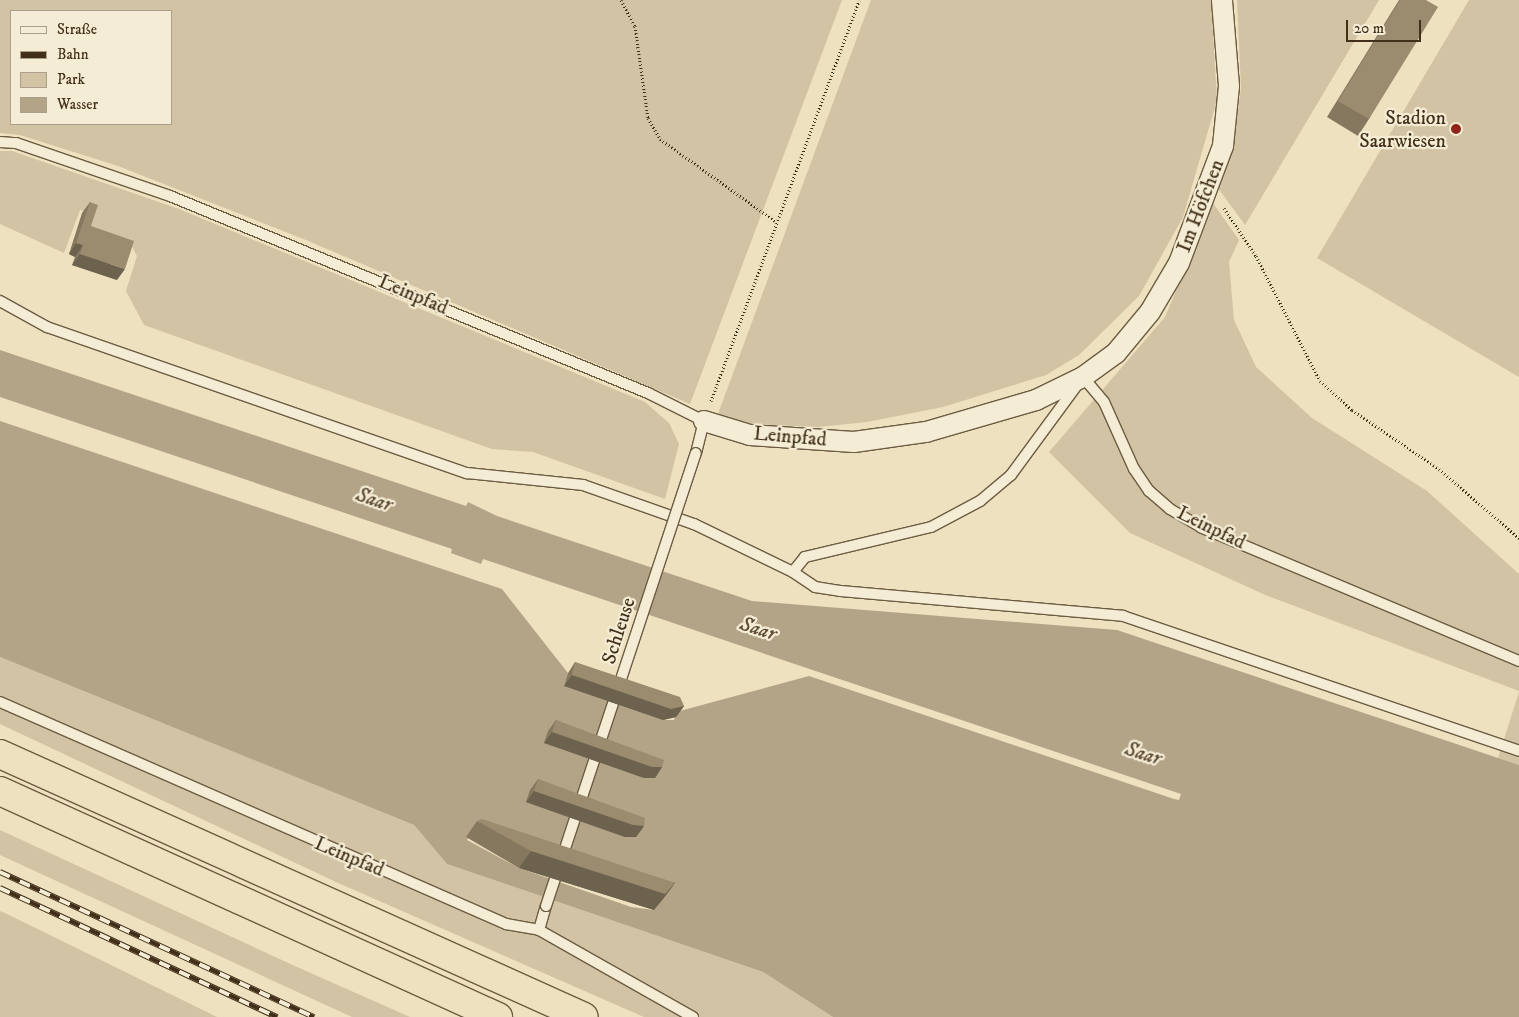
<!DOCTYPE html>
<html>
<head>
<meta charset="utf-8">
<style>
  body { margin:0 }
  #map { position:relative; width:1519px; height:1017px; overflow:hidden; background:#eee1bf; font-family:"IM FELL DW Pica",serif }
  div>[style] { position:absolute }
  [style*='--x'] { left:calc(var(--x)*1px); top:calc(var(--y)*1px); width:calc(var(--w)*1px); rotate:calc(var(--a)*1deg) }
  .green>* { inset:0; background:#d1c3a3 }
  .water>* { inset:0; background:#b3a487 }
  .path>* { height:3px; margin-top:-1.5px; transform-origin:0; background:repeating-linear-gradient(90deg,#412f19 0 1px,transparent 0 3.5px) }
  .roads { filter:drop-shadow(1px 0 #6c5c42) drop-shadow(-1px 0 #6c5c42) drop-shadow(0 1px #6c5c42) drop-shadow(0 -1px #6c5c42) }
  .lane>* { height:10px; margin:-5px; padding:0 5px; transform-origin:5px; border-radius:5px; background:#f4ecd5 }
  .street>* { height:20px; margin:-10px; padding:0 10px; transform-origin:10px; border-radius:10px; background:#f4ecd5 }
  .highway>* { height:28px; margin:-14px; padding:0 14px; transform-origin:14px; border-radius:14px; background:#eee1bf }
  .rail>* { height:5.5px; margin-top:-2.75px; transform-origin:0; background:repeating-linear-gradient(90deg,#f4ecd5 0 11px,#412f19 0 22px); box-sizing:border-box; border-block:1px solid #412f19 }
  .bridges { filter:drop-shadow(1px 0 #6c5c42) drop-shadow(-1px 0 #6c5c42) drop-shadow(0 1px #6c5c42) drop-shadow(0 -1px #6c5c42) }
  .lane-bridge>* { height:10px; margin:-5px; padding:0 5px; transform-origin:5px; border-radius:5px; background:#f4ecd5 }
  .wall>* { inset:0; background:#85785f }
  .shaded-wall>* { inset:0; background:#6c624e }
  .building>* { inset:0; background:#9b8c6f }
  .dots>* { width:14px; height:14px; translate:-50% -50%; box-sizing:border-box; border:2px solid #f4ecd5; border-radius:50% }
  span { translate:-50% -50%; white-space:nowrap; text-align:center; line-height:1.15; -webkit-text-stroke:4.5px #f4ecd5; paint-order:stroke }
  .poi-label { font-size:20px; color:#412f19 }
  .right { translate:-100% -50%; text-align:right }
  .street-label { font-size:20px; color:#412f19 }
  .water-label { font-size:21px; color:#5e4c34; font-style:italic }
  .legend { position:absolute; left:10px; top:10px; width:162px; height:115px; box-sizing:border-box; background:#f4ecd5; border:1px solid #aca08a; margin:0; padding:6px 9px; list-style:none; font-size:15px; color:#412f19 }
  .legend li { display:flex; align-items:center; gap:10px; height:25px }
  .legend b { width:25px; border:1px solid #aca08a }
  .scale { position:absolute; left:1346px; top:20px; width:75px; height:22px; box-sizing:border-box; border:2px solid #412f19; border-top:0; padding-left:6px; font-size:15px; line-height:18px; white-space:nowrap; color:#412f19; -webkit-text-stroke:4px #f4ecd5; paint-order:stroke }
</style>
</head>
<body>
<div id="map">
  <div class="green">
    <div style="clip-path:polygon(evenodd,0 0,842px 0,690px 404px,306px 240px,118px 166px,20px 135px,0 133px,0 0,11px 11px,171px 11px,171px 124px,11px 124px,11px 11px)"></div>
    <div style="clip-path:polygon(871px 0,1211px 0,1217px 100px,1183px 217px,1139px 296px,1079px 355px,1046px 375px,943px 407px,867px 422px,818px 427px,751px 424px,718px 414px)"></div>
    <div style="clip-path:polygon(1237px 0,1379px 0,1245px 225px,1218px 188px,1235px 132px,1241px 88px)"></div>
    <div style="clip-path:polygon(1469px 0,1519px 0,1519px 377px,1317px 258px)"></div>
    <div style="clip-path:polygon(0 151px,12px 151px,179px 209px,645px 402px,669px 423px,679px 444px,665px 499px,533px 452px,492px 449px,144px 325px,126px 291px,137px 256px,130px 243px,90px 228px,94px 214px,80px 210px,64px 253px,0 224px)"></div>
    <div style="clip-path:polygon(1213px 203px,1239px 240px,1229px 262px,1234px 320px,1256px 367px,1312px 418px,1427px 491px,1519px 574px,1519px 691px,1263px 594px,1130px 533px,1049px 452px,1165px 317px)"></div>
    <div style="clip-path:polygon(0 657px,414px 825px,447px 864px,763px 972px,833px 1017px,644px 1017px,336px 882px,0 724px)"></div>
    <div style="clip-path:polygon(1519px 692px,1519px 765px,1498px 758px)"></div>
    <div style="clip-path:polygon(0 830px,297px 967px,410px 1017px,352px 1017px,0 855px)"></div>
    <div style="clip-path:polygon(0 911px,7px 914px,217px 1017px,0 1017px)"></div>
  </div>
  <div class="water">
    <div style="clip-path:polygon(evenodd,0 350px,466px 506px,468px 502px,497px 516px,752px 601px,1117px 630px,1519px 765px,1519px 1017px,833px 1017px,763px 972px,447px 864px,414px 825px,0 657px,0 421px,502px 589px,568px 673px,564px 686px,663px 720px,674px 720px,676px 712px,809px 676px,1174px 799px,1179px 800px,1181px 794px,483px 559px,481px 564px,451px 553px,452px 549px,0 397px,0 350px,544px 743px,657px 775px,644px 778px,544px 743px,0 350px,470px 835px,663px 899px,654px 910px,631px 907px,519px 868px,467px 840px,470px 835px)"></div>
  </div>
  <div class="path">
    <div style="--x:621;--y:0;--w:30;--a:62"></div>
    <div style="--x:635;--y:26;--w:93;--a:82"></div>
    <div style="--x:648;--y:118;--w:24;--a:60"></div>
    <div style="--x:660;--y:139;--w:141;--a:35.5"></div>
    <div style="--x:1224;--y:208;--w:58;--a:56.3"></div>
    <div style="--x:1256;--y:256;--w:140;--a:62.9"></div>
    <div style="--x:1320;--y:381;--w:43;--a:42.2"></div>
    <div style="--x:1352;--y:410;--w:105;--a:34.1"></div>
    <div style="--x:1439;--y:469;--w:106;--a:40.8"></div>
    <div style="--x:711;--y:401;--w:427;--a:-69.7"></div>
  </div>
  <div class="roads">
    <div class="lane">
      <div style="--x:0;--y:142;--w:16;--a:4"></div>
      <div style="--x:16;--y:143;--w:163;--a:19"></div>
      <div style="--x:170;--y:196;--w:517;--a:22.4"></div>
      <div style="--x:648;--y:393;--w:63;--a:26.6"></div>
      <div style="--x:704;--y:421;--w:33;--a:104"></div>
      <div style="--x:0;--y:301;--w:54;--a:29"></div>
      <div style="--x:47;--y:327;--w:445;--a:19.2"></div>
      <div style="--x:467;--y:473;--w:117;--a:5.9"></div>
      <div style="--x:583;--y:485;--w:118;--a:19.4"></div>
      <div style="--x:694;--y:524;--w:110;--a:25.9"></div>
      <div style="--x:1519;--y:661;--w:345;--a:-157.2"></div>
      <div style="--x:1201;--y:527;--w:36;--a:-150"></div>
      <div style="--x:1170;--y:509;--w:28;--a:-139"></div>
      <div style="--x:1149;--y:491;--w:27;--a:-124"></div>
      <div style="--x:1134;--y:469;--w:73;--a:-114.1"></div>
      <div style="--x:1104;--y:402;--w:33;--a:-130"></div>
      <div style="--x:1083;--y:377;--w:122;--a:126.3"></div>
      <div style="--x:1011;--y:475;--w:40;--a:140"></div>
      <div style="--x:980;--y:501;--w:55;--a:152"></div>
      <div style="--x:931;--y:527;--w:130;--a:166.6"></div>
      <div style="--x:805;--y:557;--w:19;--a:129"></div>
      <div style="--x:793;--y:572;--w:27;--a:34"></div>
      <div style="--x:815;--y:587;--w:25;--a:9"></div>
      <div style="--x:840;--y:591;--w:284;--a:5"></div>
      <div style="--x:1123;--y:616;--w:418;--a:18.8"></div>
      <div style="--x:0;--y:702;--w:553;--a:23.69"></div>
      <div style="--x:506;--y:924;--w:34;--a:10"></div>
      <div style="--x:539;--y:930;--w:177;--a:29.5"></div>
      <div style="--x:539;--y:930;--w:25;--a:-74"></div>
    </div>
    <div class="street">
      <div style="--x:704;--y:421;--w:48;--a:16.9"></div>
      <div style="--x:750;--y:435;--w:104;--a:3.9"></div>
      <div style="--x:854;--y:442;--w:73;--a:-7.9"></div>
      <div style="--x:926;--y:432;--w:115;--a:-16.2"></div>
      <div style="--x:1036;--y:400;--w:52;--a:-26.1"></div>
      <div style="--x:1083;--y:377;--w:41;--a:-36"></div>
      <div style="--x:1116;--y:353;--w:53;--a:-50.3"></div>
      <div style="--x:1150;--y:312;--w:57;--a:-59.4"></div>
      <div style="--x:1179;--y:263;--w:125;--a:-69.4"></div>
      <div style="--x:1223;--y:146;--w:60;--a:-84.3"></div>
      <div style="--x:1229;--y:86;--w:86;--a:-94.7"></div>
    </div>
    <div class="highway">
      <div style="--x:0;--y:754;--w:640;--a:24.24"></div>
      <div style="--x:0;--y:791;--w:547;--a:24.41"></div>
    </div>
  </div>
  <div class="rail">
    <div style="--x:0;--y:872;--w:346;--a:24.8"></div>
    <div style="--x:0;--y:888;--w:306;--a:25"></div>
  </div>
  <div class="bridges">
    <div class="lane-bridge">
      <div style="--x:546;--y:906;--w:477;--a:-71.7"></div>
    </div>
  </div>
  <div class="wall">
    <div style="clip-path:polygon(1399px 0,1426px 0,1369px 119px,1358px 136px,1327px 117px)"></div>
    <div style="clip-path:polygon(90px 202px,91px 226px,117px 280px,72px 265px,75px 257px,69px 254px,82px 213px)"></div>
    <div style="clip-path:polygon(575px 662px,684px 706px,676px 717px,663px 720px,564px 686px,568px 673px)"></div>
    <div style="clip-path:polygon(556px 720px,662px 767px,655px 778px,644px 778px,544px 743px,548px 731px)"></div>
    <div style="clip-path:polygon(538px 779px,644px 826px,636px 837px,625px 837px,526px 802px,530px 790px)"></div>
    <div style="clip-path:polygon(477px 821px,675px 883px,663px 899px,654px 910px,519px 868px,466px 837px)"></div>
  </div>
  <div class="shaded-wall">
    <div style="clip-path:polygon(76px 243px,83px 245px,75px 257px,69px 254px)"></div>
    <div style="clip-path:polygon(80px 254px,125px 269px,117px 280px,72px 265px)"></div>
    <div style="clip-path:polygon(572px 675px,684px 706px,676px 717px,663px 720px,564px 686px)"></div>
    <div style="clip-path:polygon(552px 732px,662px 767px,655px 778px,644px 778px,544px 743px)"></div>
    <div style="clip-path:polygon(534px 791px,644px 826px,636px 837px,625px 837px,526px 802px)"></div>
    <div style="clip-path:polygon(531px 851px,675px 883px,663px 899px,654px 910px,519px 868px)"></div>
  </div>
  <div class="building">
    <div style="clip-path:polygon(1400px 0,1426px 0,1438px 7px,1369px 119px,1338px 101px)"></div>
    <div style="clip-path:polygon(90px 202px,98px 205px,91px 226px,134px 241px,125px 269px,80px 254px,83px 245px,76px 243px)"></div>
    <div style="clip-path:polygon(575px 662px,680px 697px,684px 706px,671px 709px,572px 675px)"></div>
    <div style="clip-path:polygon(556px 720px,664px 760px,662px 767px,652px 767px,552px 732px)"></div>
    <div style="clip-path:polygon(538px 779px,645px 818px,644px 826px,633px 825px,534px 791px)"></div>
    <div style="clip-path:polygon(482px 819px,675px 883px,665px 894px,531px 851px,477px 821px)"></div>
  </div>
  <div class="dots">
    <div style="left:1456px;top:129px;background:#8f2418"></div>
  </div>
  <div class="poi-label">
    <span class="right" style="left:1446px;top:130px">Stadion<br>Saarwiesen</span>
  </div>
  <div class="street-label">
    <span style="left:1201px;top:206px;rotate:-69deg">Im Höfchen</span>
    <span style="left:413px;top:295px;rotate:23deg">Leinpfad</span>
    <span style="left:790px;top:437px;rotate:5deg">Leinpfad</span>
    <span style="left:1211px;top:528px;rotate:26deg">Leinpfad</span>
    <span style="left:619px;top:631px;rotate:-72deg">Schleuse</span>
    <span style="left:349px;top:857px;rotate:23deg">Leinpfad</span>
  </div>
  <div class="water-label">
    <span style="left:374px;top:500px;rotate:19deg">Saar</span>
    <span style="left:758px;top:629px;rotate:18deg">Saar</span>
    <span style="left:1143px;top:754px;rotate:18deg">Saar</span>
  </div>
  <ul class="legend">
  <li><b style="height:6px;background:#f4ecd5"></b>Straße</li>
  <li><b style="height:6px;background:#412f19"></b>Bahn</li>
  <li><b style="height:14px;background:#d1c3a3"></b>Park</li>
  <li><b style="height:14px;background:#b3a487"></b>Wasser</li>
  </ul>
  <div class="scale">20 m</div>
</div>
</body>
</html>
